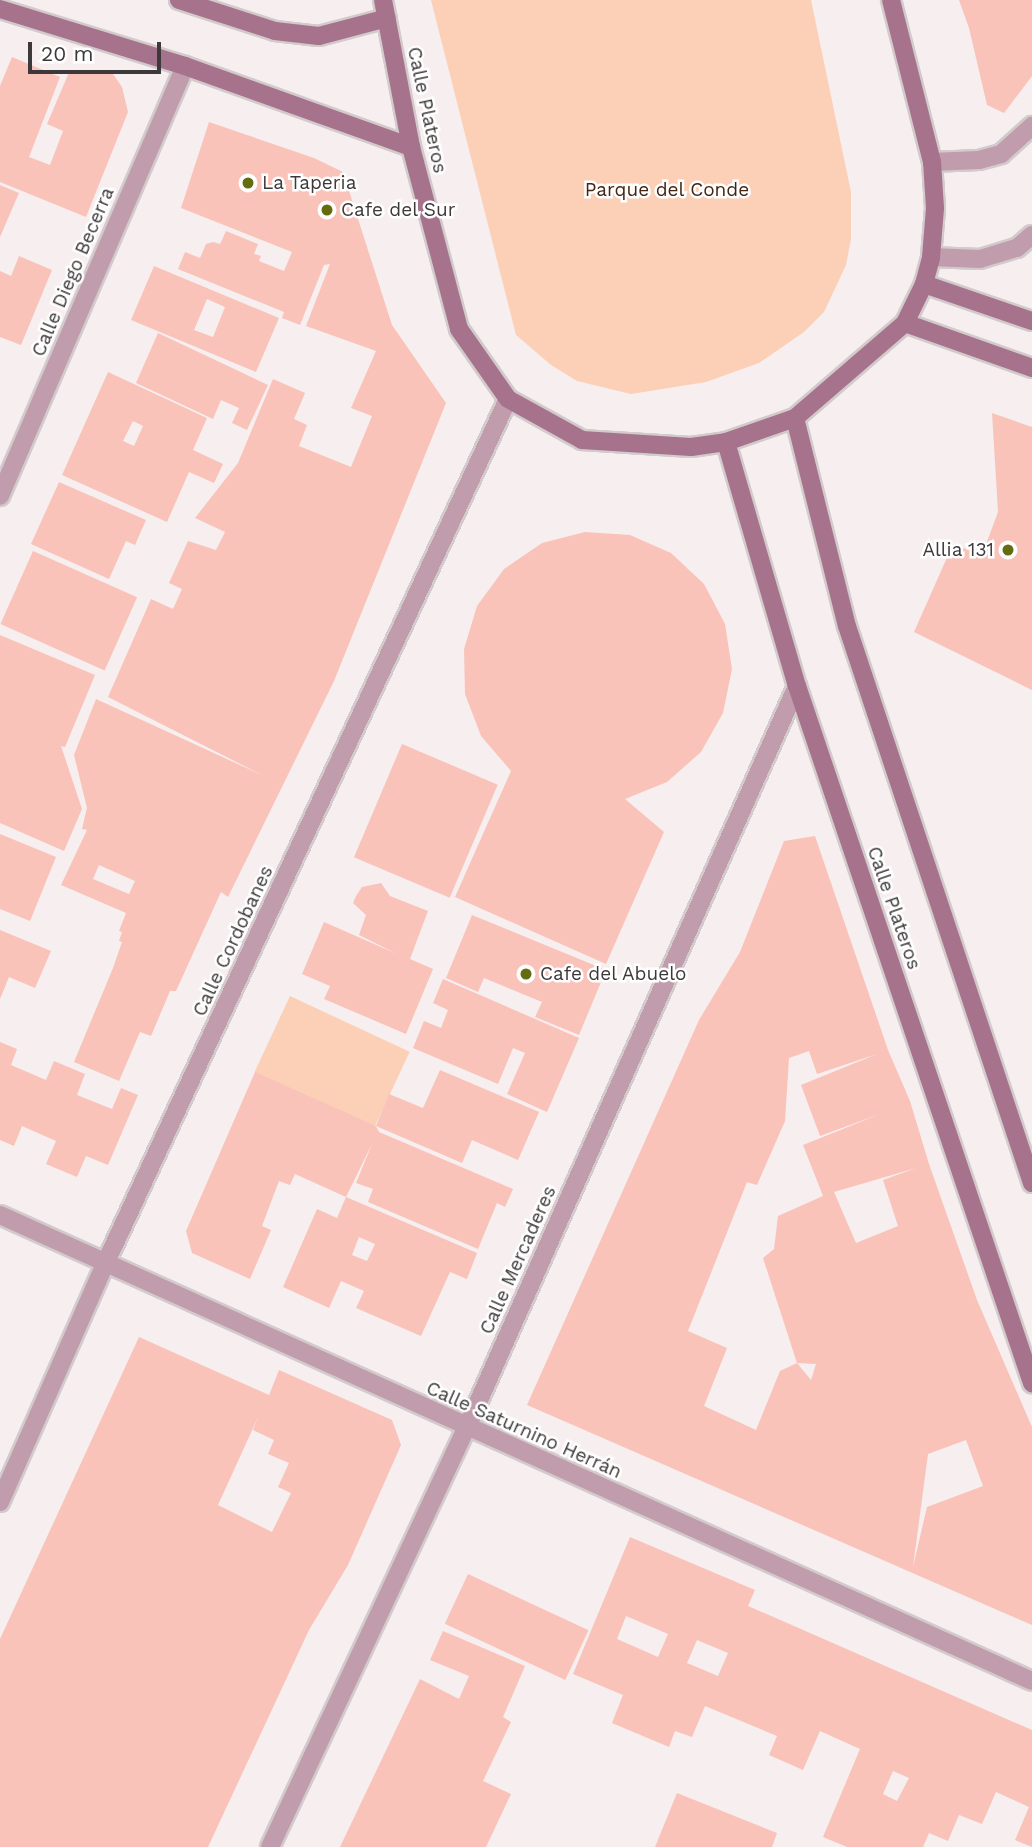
<!DOCTYPE html>
<html>
<head>
<meta charset="utf-8">
<style>
  body { margin:0 }
  #map { position:relative; width:1032px; height:1847px; overflow:hidden; background:#f7eeef; font-family:"Work Sans",sans-serif }
  div>[style] { position:absolute }
  [style*='--x'] { left:calc(var(--x)*1px); top:calc(var(--y)*1px); width:calc(var(--w)*1px); rotate:calc(var(--a)*1deg) }
  .green>* { inset:0; background:#fbd0b7; transform-origin:0 0 }
  .building>* { inset:0; background:#f9c3b9; transform-origin:0 0 }
  .roads { filter:drop-shadow(2px 0 #d2cacb) drop-shadow(-2px 0 #d2cacb) drop-shadow(0 2px #d2cacb) drop-shadow(0 -2px #d2cacb) }
  .street>* { height:18px; margin:-9px; padding:0 9px; transform-origin:9px; border-radius:9px; background:#c09cad }
  .secondary>* { height:18px; margin:-9px; padding:0 9px; transform-origin:9px; border-radius:9px; background:#a6728c }
  .dots>* { width:19px; height:19px; translate:-50% -50%; box-sizing:border-box; border:4px solid #fff; border-radius:50% }
  span { translate:-50% -50%; white-space:nowrap; text-align:center; line-height:1.15; -webkit-text-stroke:5px #fff; paint-order:stroke }
  .street-label { font-size:19px; color:#3d393a }
  .poi-label { font-size:19px; color:#3d393a }
  .left { translate:0 -50%; text-align:left }
  .right { translate:-100% -50%; text-align:right }
  .park-label { font-size:19px; color:#432512 }
  .scale { position:absolute; left:28px; top:42px; width:133px; height:32px; box-sizing:border-box; border:4px solid #3d393a; border-top:0; padding-left:9px; font-size:21px; line-height:24px; white-space:nowrap; color:#3d393a; -webkit-text-stroke:5px #fff; paint-order:stroke }
</style>
</head>
<body>
<div id="map">
  <div class="green">
    <div style="clip-path:polygon(431px 0,811px 0,851px 192px,851px 239px,846px 265px,824px 312px,804px 332px,759px 363px,706px 382px,631px 394px,577px 381px,551px 365px,516px 335px)"></div>
    <div style="left:290px;top:996px;width:132px;height:84px;rotate:25deg"></div>
  </div>
  <div class="building">
    <div style="clip-path:polygon(959px 0,1032px 0,1032px 76px,1004px 113px,987px 105px,969px 28px)"></div>
    <div style="clip-path:polygon(12px 57px,60px 77px,29px 157px,50px 165px,63px 131px,47px 124px,70px 70px,113px 74px,122px 87px,128px 112px,86px 217px,0 182px,0 86px)"></div>
    <div style="clip-path:polygon(evenodd,209px 122px,314px 158px,343px 172px,392px 325px,446px 403px,334px 681px,228px 897px,221px 892px,176px 991px,170px 991px,151px 1036px,140px 1032px,119px 1081px,74px 1062px,113px 968px,122px 942px,119px 941px,122px 932px,119px 931px,126px 913px,61px 885px,87px 830px,82px 829px,87px 808px,74px 755px,96px 699px,264px 776px,108px 697px,151px 599px,173px 609px,182px 589px,169px 583px,188px 541px,216px 550px,225px 532px,195px 518px,238px 463px,273px 379px,305px 393px,294px 419px,307px 425px,299px 446px,351px 467px,372px 416px,351px 408px,376px 351px,306px 326px,330px 264px,324px 265px,300px 325px,282px 318px,284px 312px,178px 269px,185px 252px,200px 258px,206px 244px,213px 242px,220px 244px,226px 231px,258px 244px,254px 254px,261px 256px,259px 261px,284px 271px,292px 252px,181px 208px,209px 122px,99px 865px,135px 881px,129px 894px,93px 879px,99px 865px)"></div>
    <div style="clip-path:polygon(0 185px,19px 193px,0 237px)"></div>
    <div style="clip-path:polygon(19px 256px,52px 270px,21px 345px,0 337px,0 271px,11px 276px)"></div>
    <div style="clip-path:polygon(evenodd,154px 266px,279px 318px,256px 372px,131px 320px,154px 266px,207px 299px,225px 307px,213px 337px,194px 330px,207px 299px)"></div>
    <div style="clip-path:polygon(158px 333px,268px 385px,247px 430px,232px 423px,239px 408px,221px 400px,213px 419px,136px 383px)"></div>
    <div style="clip-path:polygon(evenodd,108px 372px,207px 418px,193px 450px,223px 464px,214px 483px,189px 472px,167px 522px,62px 475px,108px 372px,133px 421px,143px 426px,134px 446px,123px 441px,133px 421px)"></div>
    <div style="clip-path:polygon(992px 413px,1032px 427px,1032px 690px,914px 632px,953px 544px,982px 555px,998px 512px)"></div>
    <div style="clip-path:polygon(59px 482px,146px 520px,135px 545px,126px 541px,109px 579px,31px 544px)"></div>
    <div style="clip-path:polygon(585px 532px,630px 535px,671px 553px,704px 584px,725px 624px,732px 669px,723px 713px,701px 752px,667px 782px,625px 799px,664px 832px,606px 964px,455px 897px,511px 771px,481px 736px,465px 694px,464px 649px,477px 606px,504px 569px,542px 543px)"></div>
    <div style="left:33px;top:551px;width:114px;height:80px;rotate:24deg"></div>
    <div style="clip-path:polygon(0 635px,95px 675px,65px 747px,61px 746px,82px 809px,64px 851px,0 823px)"></div>
    <div style="left:402px;top:744px;width:104px;height:123px;rotate:23deg"></div>
    <div style="clip-path:polygon(0 834px,56px 857px,30px 921px,0 909px)"></div>
    <div style="clip-path:polygon(evenodd,815px 836px,888px 1050px,910px 1101px,929px 1164px,977px 1300px,1032px 1427px,1032px 1625px,527px 1405px,699px 1020px,740px 952px,784px 841px,815px 836px,809px 1051px,817px 1074px,877px 1054px,801px 1085px,820px 1136px,880px 1114px,803px 1145px,823px 1196px,778px 1216px,774px 1249px,763px 1258px,797px 1363px,816px 1364px,811px 1380px,797px 1363px,780px 1371px,756px 1430px,704px 1406px,727px 1348px,688px 1331px,747px 1182px,757px 1185px,785px 1121px,789px 1058px,809px 1051px,815px 836px,916px 1168px,883px 1180px,898px 1226px,856px 1243px,834px 1192px,916px 1168px,815px 836px,966px 1440px,983px 1486px,927px 1507px,913px 1567px,928px 1454px,966px 1440px)"></div>
    <div style="clip-path:polygon(381px 883px,390px 896px,428px 911px,410px 959px,433px 969px,406px 1034px,324px 999px,330px 986px,302px 974px,324px 922px,397px 954px,359px 935px,366px 915px,353px 903px,356px 896px,362px 887px)"></div>
    <div style="clip-path:polygon(472px 915px,606px 970px,579px 1035px,535px 1017px,542px 1002px,484px 978px,478px 992px,446px 978px)"></div>
    <div style="clip-path:polygon(0 930px,51px 951px,35px 988px,9px 977px,0 999px)"></div>
    <div style="clip-path:polygon(443px 979px,579px 1038px,547px 1112px,507px 1094px,525px 1053px,513px 1048px,498px 1084px,413px 1048px,424px 1021px,441px 1028px,448px 1010px,433px 1003px)"></div>
    <div style="clip-path:polygon(0 1042px,17px 1049px,11px 1065px,46px 1080px,54px 1061px,85px 1074px,77px 1095px,112px 1109px,121px 1088px,138px 1095px,108px 1165px,86px 1156px,77px 1177px,46px 1164px,56px 1141px,22px 1126px,14px 1146px,0 1140px)"></div>
    <div style="clip-path:polygon(440px 1070px,539px 1112px,518px 1160px,472px 1140px,462px 1163px,376px 1126px,389px 1094px,423px 1108px)"></div>
    <div style="clip-path:polygon(255px 1072px,376px 1126px,379px 1132px,513px 1189px,505px 1207px,497px 1203px,478px 1249px,368px 1202px,373px 1189px,356px 1183px,372px 1144px,346px 1197px,295px 1174px,290px 1185px,279px 1181px,262px 1226px,271px 1230px,250px 1279px,192px 1253px,186px 1231px)"></div>
    <div style="clip-path:polygon(evenodd,346px 1197px,477px 1253px,467px 1279px,450px 1272px,421px 1336px,356px 1308px,364px 1291px,341px 1281px,329px 1308px,283px 1287px,317px 1209px,337px 1218px,346px 1197px,359px 1237px,375px 1244px,367px 1261px,352px 1255px,359px 1237px)"></div>
    <div style="clip-path:polygon(evenodd,139px 1337px,269px 1395px,279px 1370px,392px 1420px,401px 1445px,348px 1565px,309px 1630px,208px 1847px,0 1847px,0 1639px,139px 1337px,258px 1417px,253px 1430px,274px 1440px,268px 1454px,289px 1463px,278px 1487px,291px 1493px,272px 1532px,218px 1505px,258px 1417px)"></div>
    <div style="clip-path:polygon(evenodd,630px 1537px,755px 1590px,748px 1606px,1032px 1730px,1032px 1847px,1015px 1840px,1029px 1807px,996px 1792px,982px 1824px,959px 1815px,948px 1841px,929px 1833px,923px 1847px,847px 1847px,823px 1837px,860px 1749px,820px 1731px,803px 1770px,769px 1755px,777px 1736px,705px 1706px,692px 1737px,675px 1731px,669px 1747px,612px 1723px,623px 1695px,573px 1674px,630px 1537px,626px 1616px,668px 1634px,658px 1657px,617px 1639px,626px 1616px,630px 1537px,697px 1640px,728px 1653px,718px 1676px,687px 1663px,697px 1640px,630px 1537px,893px 1771px,909px 1778px,897px 1801px,883px 1794px,893px 1771px)"></div>
    <div style="left:468px;top:1574px;width:133px;height:55px;rotate:25deg"></div>
    <div style="clip-path:polygon(443px 1631px,525px 1666px,503px 1717px,511px 1722px,483px 1781px,511px 1794px,486px 1847px,340px 1847px,420px 1679px,459px 1699px,469px 1676px,430px 1660px)"></div>
    <div style="clip-path:polygon(677px 1793px,777px 1833px,772px 1847px,655px 1847px)"></div>
  </div>
  <div class="roads">
    <div class="street">
      <div style="--x:932;--y:162;--w:47;--a:-2.4"></div>
      <div style="--x:979;--y:160;--w:23;--a:-15"></div>
      <div style="--x:1001;--y:154;--w:42;--a:-42.1"></div>
      <div style="--x:931;--y:257;--w:49;--a:2.3"></div>
      <div style="--x:980;--y:259;--w:39;--a:-17"></div>
      <div style="--x:1017;--y:248;--w:20;--a:-41"></div>
      <div style="--x:0;--y:496;--w:468;--a:-66.7"></div>
      <div style="--x:0;--y:1215;--w:1132;--a:24.3"></div>
      <div style="--x:0;--y:1502;--w:262;--a:-66.2"></div>
      <div style="--x:106;--y:1262;--w:952;--a:-65.02"></div>
      <div style="--x:270;--y:1847;--w:464;--a:-64.9"></div>
      <div style="--x:467;--y:1427;--w:811;--a:-65.99"></div>
    </div>
    <div class="secondary">
      <div style="--x:179;--y:0;--w:101;--a:17.9"></div>
      <div style="--x:275;--y:31;--w:44;--a:6.5"></div>
      <div style="--x:319;--y:36;--w:70;--a:-14.8"></div>
      <div style="--x:383;--y:0;--w:150;--a:79.2"></div>
      <div style="--x:411;--y:147;--w:188;--a:75.2"></div>
      <div style="--x:459;--y:329;--w:85;--a:55"></div>
      <div style="--x:508;--y:399;--w:85;--a:29"></div>
      <div style="--x:582;--y:440;--w:109;--a:3.7"></div>
      <div style="--x:691;--y:447;--w:35;--a:-8"></div>
      <div style="--x:726;--y:442;--w:73;--a:-19.2"></div>
      <div style="--x:795;--y:418;--w:145;--a:-40.8"></div>
      <div style="--x:905;--y:323;--w:43;--a:-64"></div>
      <div style="--x:924;--y:284;--w:28;--a:-75"></div>
      <div style="--x:931;--y:257;--w:49;--a:-85.3"></div>
      <div style="--x:935;--y:208;--w:46;--a:-93.7"></div>
      <div style="--x:932;--y:162;--w:167;--a:-104.2"></div>
      <div style="--x:0;--y:9;--w:194;--a:17.1"></div>
      <div style="--x:185;--y:66;--w:240;--a:19.7"></div>
      <div style="--x:924;--y:284;--w:114;--a:18.9"></div>
      <div style="--x:905;--y:323;--w:135;--a:19.5"></div>
      <div style="--x:795;--y:418;--w:214;--a:76"></div>
      <div style="--x:847;--y:626;--w:587;--a:71.63"></div>
      <div style="--x:726;--y:442;--w:254;--a:73.8"></div>
      <div style="--x:797;--y:686;--w:736;--a:71.37"></div>
    </div>
  </div>
  <div class="dots">
    <div style="left:248px;top:183px;background:#656c10"></div>
    <div style="left:327px;top:210px;background:#656c10"></div>
    <div style="left:1008px;top:550px;background:#656c10"></div>
    <div style="left:526px;top:974px;background:#656c10"></div>
  </div>
  <div class="street-label">
    <span style="left:427px;top:110px;rotate:78deg">Calle Plateros</span>
    <span style="left:73px;top:272px;rotate:-67deg">Calle Diego Becerra</span>
    <span style="left:894px;top:908px;rotate:71deg">Calle Plateros</span>
    <span style="left:233px;top:941px;rotate:-65deg">Calle Cordobanes</span>
    <span style="left:518px;top:1260px;rotate:-66deg">Calle Mercaderes</span>
    <span style="left:524px;top:1430px;rotate:24deg">Calle Saturnino Herrán</span>
  </div>
  <div class="poi-label">
    <span class="left" style="left:262px;top:183px">La Taperia</span>
    <span class="left" style="left:341px;top:210px">Cafe del Sur</span>
    <span class="right" style="left:994px;top:550px">Allia 131</span>
    <span class="left" style="left:540px;top:974px">Cafe del Abuelo</span>
  </div>
  <div class="park-label">
    <span style="left:667px;top:190px">Parque del Conde</span>
  </div>
  <div class="scale">20 m</div>
</div>
</body>
</html>
